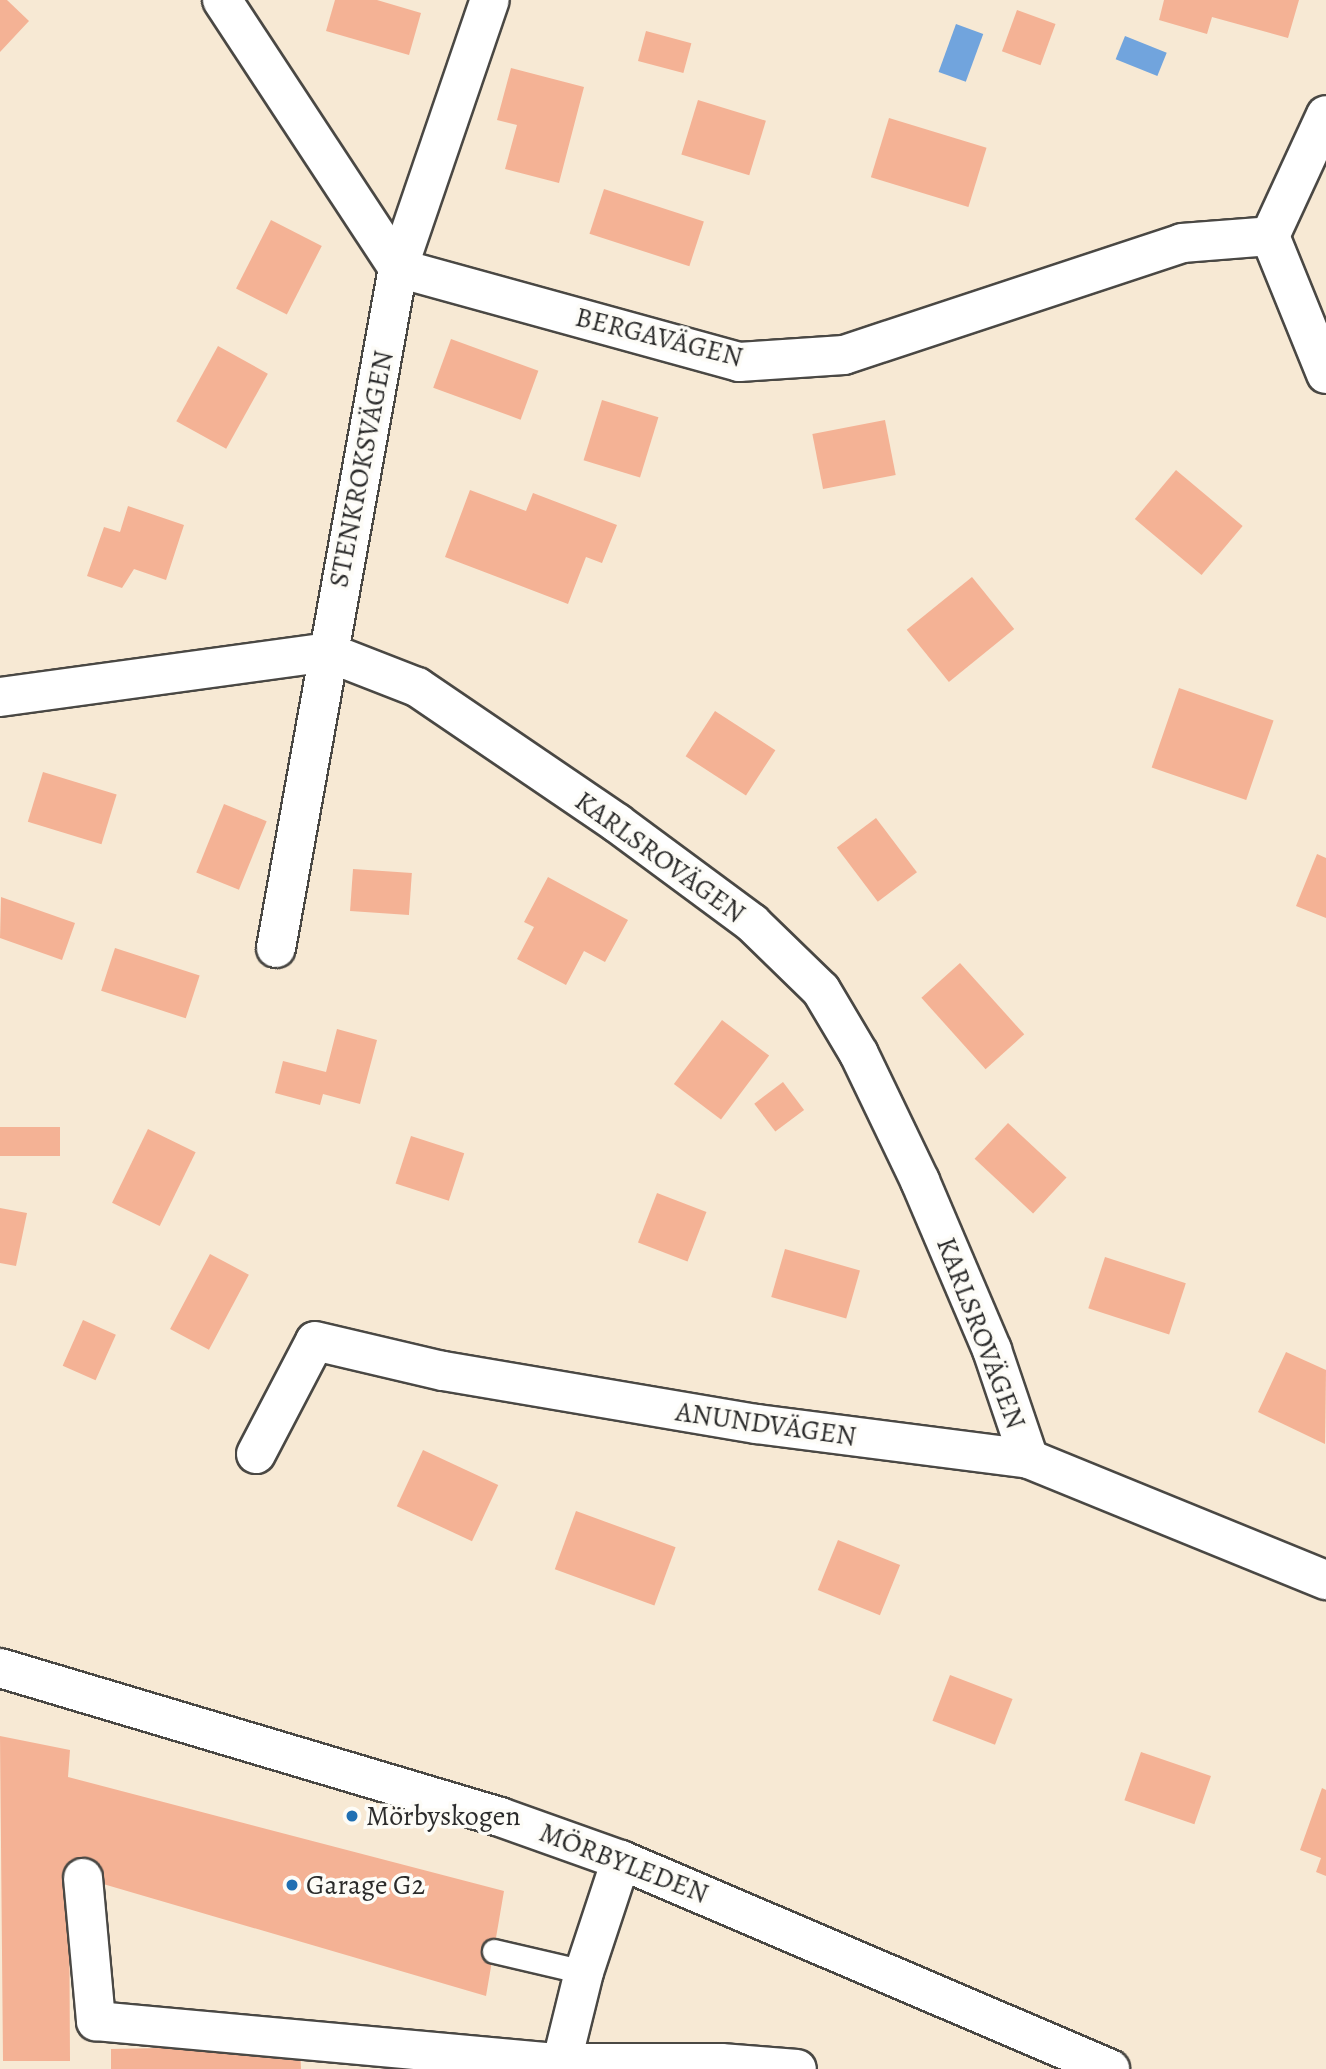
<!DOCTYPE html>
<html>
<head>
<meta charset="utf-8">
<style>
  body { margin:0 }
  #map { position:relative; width:1326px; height:2069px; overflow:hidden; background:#f7e9d4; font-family:Alegreya,serif }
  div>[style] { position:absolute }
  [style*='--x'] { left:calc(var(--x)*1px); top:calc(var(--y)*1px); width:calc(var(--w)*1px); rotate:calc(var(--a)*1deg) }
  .water>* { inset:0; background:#71a4dd; transform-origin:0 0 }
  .building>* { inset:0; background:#f4b295; transform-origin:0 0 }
  .roads { filter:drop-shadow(2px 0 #4a4844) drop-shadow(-2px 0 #4a4844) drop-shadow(0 2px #4a4844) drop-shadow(0 -2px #4a4844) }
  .service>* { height:23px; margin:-11.5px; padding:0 11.5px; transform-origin:11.5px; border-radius:11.5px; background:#fff }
  .minor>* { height:38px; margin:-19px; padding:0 19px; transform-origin:19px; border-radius:19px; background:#fff }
  .tertiary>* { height:38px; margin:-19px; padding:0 19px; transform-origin:19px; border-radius:19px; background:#fff }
  .dots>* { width:19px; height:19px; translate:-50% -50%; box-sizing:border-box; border:4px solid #fdfcf7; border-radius:50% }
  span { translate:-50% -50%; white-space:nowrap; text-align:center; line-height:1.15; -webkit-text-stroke:7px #fdfcf7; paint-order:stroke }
  .street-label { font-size:28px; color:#2b2b2b }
  .poi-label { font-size:28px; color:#2b2b2b }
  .left { translate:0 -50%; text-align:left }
</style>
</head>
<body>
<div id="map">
  <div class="water">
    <div style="left:956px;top:24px;width:29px;height:51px;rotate:20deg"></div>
    <div style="left:1125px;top:36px;width:45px;height:25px;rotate:22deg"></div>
  </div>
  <div class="building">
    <div style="clip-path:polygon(0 0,7px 0,29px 21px,0 52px)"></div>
    <div style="clip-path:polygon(335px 0,377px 0,421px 13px,409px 55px,326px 31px)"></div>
    <div style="clip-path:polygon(1164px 0,1299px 0,1288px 38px,1212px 17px,1207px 34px,1159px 20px)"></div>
    <div style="left:1017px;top:10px;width:41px;height:44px;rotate:20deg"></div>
    <div style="left:646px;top:31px;width:47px;height:31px;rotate:15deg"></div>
    <div style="clip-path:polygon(511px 68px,584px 87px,559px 183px,505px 169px,517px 125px,497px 120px)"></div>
    <div style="left:698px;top:100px;width:71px;height:57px;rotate:17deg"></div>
    <div style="left:889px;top:118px;width:102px;height:62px;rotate:17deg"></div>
    <div style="left:604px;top:189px;width:105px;height:47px;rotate:18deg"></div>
    <div style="left:271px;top:220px;width:57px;height:77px;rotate:27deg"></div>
    <div style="left:451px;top:339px;width:93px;height:52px;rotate:20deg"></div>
    <div style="left:218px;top:346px;width:57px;height:86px;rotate:29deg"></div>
    <div style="left:602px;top:400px;width:59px;height:63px;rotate:17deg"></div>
    <div style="left:885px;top:420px;width:56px;height:74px;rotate:79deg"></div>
    <div style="left:1176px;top:470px;width:87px;height:64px;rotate:40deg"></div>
    <div style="clip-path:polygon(470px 490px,526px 511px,533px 493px,617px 525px,602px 563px,586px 557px,568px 604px,445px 557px)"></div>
    <div style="clip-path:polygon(128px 506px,184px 525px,166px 580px,134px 569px,122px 588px,87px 576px,104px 527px,120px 532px)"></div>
    <div style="left:972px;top:577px;width:67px;height:84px;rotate:51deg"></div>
    <div style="left:1179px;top:688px;width:100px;height:84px;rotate:19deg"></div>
    <div style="left:715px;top:711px;width:72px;height:54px;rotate:33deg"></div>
    <div style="left:43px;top:772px;width:77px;height:52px;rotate:17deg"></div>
    <div style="left:224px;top:804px;width:46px;height:74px;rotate:22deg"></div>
    <div style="left:876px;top:818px;width:68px;height:49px;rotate:53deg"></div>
    <div style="clip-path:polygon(1317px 854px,1326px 858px,1326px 918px,1296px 906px)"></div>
    <div style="left:353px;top:869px;width:59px;height:42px;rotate:4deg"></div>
    <div style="clip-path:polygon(548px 877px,628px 920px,605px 962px,584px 951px,566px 985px,517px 959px,534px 927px,524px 922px)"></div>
    <div style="clip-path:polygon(1px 897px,75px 923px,62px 960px,0 938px)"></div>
    <div style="left:115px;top:948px;width:89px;height:45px;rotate:18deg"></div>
    <div style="left:960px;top:963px;width:96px;height:52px;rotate:48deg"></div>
    <div style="left:722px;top:1020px;width:59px;height:80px;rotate:37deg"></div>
    <div style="clip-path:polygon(337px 1029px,377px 1040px,360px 1104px,323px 1094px,320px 1105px,275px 1093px,283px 1061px,326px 1072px)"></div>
    <div style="left:783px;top:1082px;width:35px;height:36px;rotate:53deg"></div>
    <div style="left:1008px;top:1123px;width:80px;height:49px;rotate:43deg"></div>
    <div style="left:0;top:1127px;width:60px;height:29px"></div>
    <div style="left:148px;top:1129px;width:53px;height:82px;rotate:26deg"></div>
    <div style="left:411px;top:1136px;width:56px;height:50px;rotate:18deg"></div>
    <div style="left:657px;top:1193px;width:53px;height:53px;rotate:21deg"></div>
    <div style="clip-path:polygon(0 1208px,27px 1213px,16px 1266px,0 1263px)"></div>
    <div style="left:785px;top:1249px;width:78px;height:50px;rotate:16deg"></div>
    <div style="left:210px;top:1254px;width:44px;height:85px;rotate:28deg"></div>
    <div style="left:1105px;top:1257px;width:85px;height:54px;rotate:18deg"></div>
    <div style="left:83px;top:1320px;width:36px;height:50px;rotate:24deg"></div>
    <div style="clip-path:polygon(1286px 1352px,1326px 1370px,1325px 1444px,1258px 1412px)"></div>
    <div style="left:423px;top:1450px;width:83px;height:62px;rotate:25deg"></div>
    <div style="left:576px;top:1511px;width:106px;height:62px;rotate:20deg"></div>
    <div style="left:838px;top:1540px;width:67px;height:54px;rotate:22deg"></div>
    <div style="left:950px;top:1675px;width:67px;height:49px;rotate:21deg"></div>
    <div style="clip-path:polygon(0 1736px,70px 1750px,68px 1777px,504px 1891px,486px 1996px,69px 1874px,70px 2061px,3px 2061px)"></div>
    <div style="left:1141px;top:1752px;width:74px;height:51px;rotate:19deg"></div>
    <div style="clip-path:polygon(1322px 1788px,1326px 1790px,1326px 1876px,1316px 1872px,1321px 1858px,1300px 1850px)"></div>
    <div style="clip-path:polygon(300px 2045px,301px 2069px,111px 2069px,111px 2049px)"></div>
  </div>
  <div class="roads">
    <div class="service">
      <div style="--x:494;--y:1951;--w:92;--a:13.1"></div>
    </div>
    <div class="minor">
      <div style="--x:222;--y:0;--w:321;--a:56.7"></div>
      <div style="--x:398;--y:268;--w:354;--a:15.4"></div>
      <div style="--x:739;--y:362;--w:105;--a:-3.8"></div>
      <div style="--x:844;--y:355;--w:356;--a:-18.3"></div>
      <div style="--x:1182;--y:243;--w:88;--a:-4.5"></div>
      <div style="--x:1270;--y:236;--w:149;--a:67.9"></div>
      <div style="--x:1270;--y:236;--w:133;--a:-65.2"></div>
      <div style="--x:0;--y:697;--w:330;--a:-7.8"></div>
      <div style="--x:327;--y:652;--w:97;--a:21.3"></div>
      <div style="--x:417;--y:687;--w:242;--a:34.2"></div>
      <div style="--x:617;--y:823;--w:168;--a:36.5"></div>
      <div style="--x:752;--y:923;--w:96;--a:44.2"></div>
      <div style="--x:821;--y:990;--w:74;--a:59.3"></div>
      <div style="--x:859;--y:1054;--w:141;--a:64.3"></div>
      <div style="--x:920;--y:1181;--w:184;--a:66.9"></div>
      <div style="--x:992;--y:1350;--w:115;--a:71.3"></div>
      <div style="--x:276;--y:948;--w:691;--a:-79.83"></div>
      <div style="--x:398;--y:268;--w:283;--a:-71.1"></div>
      <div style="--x:256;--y:1454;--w:127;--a:-62.4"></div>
      <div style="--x:315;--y:1341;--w:131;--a:13.2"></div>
      <div style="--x:443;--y:1371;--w:318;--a:9.6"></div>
      <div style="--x:757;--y:1424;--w:274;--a:7.3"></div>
      <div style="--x:1029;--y:1459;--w:321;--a:22.2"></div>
      <div style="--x:83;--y:1878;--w:144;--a:84.8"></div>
      <div style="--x:96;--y:2021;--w:467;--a:5.2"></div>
      <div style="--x:561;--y:2063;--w:160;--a:0"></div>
      <div style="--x:721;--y:2063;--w:76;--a:4.5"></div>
      <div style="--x:560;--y:2069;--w:100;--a:-76.1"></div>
      <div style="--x:584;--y:1972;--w:118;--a:-71.7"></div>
    </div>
    <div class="tertiary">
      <div style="--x:0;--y:1668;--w:522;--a:16.59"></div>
      <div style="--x:500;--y:1817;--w:128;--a:19.6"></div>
      <div style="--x:621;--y:1860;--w:532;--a:23.14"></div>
    </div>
  </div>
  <div class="dots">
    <div style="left:352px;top:1816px;background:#1f6fb2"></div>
    <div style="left:292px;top:1885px;background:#1f6fb2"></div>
  </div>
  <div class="street-label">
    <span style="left:659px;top:337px;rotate:14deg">BERGAVÄGEN</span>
    <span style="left:361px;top:469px;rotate:-79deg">STENKROKSVÄGEN</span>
    <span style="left:660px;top:857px;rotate:36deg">KARLSROVÄGEN</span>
    <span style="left:981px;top:1333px;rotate:69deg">KARLSROVÄGEN</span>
    <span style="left:766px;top:1424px;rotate:8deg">ANUNDVÄGEN</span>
    <span style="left:624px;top:1863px;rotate:21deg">MÖRBYLEDEN</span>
  </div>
  <div class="poi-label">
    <span class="left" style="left:366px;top:1816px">Mörbyskogen</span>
    <span class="left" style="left:306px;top:1885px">Garage G2</span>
  </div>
</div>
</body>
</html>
